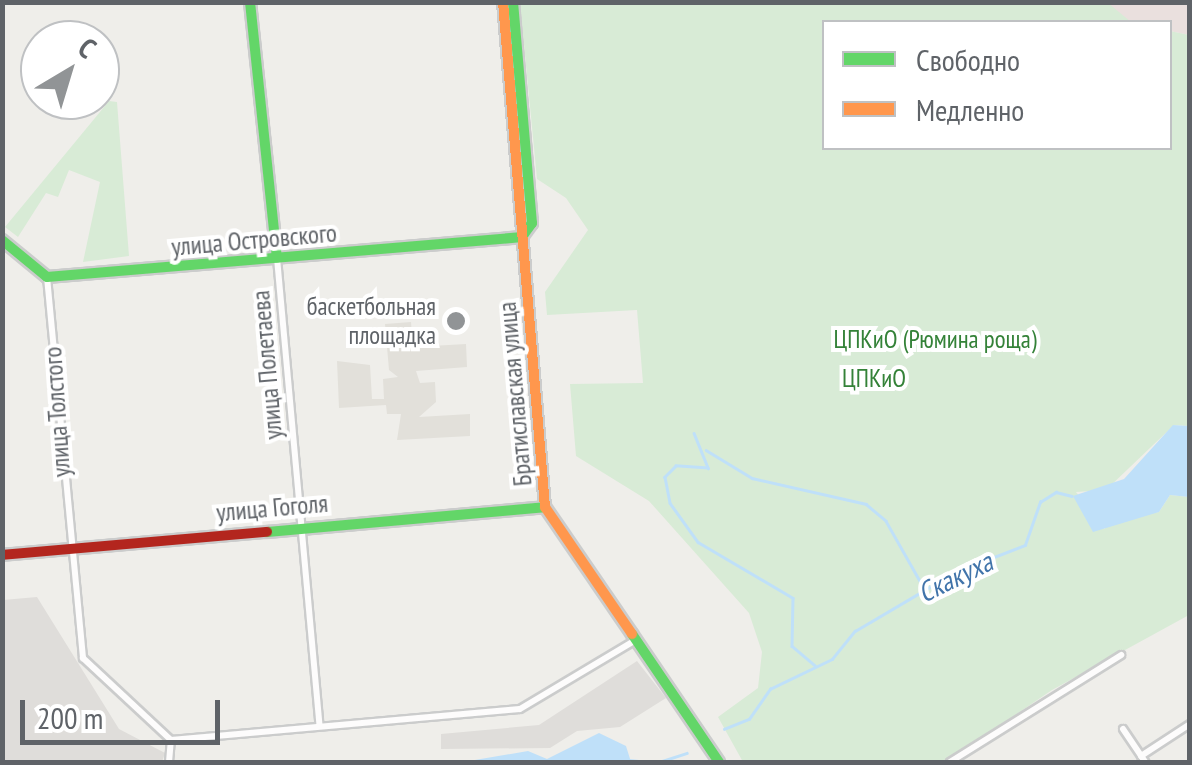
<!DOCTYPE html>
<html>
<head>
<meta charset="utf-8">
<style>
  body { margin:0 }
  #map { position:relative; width:1192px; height:765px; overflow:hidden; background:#efeeea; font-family:"PT Sans Narrow",sans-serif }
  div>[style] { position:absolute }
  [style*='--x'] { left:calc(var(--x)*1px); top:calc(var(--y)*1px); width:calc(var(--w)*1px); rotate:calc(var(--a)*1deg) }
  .industrial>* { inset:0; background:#dfddda }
  .education>* { inset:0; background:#e2e0da }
  .medical>* { inset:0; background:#eae0de }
  .green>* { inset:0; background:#d8ebd6 }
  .water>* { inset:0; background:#bfe0f9 }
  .stream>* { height:2.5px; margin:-1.25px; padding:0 1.25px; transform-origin:1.25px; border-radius:1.25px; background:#bfe0f9 }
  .roads { filter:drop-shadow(2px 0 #cbcccc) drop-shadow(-2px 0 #cbcccc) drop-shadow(0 2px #cbcccc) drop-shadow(0 -2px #cbcccc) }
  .street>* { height:6px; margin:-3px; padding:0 3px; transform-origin:3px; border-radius:3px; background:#fdfcfc }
  .fast>* { height:10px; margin:-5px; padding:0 5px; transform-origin:5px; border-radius:5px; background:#63d668 }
  .slow>* { height:10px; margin:-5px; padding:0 5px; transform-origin:5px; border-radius:5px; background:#ff974d }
  .jam>* { height:10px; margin:-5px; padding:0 5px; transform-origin:5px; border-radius:5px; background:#b3261e }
  .dots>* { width:28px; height:28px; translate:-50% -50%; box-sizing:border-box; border:5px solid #fff; border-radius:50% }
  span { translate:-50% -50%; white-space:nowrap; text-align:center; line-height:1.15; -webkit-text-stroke:8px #fff; paint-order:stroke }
  .street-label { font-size:25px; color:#5f6368 }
  .poi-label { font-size:25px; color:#5f6368 }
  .right { translate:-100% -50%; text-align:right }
  .park-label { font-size:25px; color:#348238 }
  .water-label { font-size:28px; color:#4174aa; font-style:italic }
  .frame { position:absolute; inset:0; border:5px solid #5f6368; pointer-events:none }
  .legend { position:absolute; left:822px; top:20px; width:350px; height:130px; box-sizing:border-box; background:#fff; border:2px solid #bfc1c3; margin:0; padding:12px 18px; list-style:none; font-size:30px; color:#5f6368 }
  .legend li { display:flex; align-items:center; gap:20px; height:50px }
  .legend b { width:50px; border:2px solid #bfc1c3 }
  .north { position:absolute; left:20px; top:20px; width:100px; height:100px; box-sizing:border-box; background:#fff; border:2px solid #bfc1c3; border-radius:50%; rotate:38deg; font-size:28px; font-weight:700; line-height:40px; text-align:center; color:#5f6368 }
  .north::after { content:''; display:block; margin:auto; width:35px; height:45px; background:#919496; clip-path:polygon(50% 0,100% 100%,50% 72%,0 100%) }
  .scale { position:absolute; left:20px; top:700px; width:200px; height:45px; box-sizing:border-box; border:5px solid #5f6368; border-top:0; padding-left:12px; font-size:30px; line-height:35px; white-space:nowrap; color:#5f6368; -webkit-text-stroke:8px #fff; paint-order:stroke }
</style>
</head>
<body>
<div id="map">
  <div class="industrial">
    <div style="clip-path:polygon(37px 597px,119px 729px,165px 753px,162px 762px,3px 762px,3px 600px)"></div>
    <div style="clip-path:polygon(637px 661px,666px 698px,620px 727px,577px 731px,550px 748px,441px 749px,441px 734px,539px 725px)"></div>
  </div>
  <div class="education">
    <div style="clip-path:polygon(411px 322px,413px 347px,466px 344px,467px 367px,416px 371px,420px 383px,435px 382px,436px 402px,419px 417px,470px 414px,470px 436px,397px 440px,401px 414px,387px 414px,386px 405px,339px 408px,337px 361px,370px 365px,372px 399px,384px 399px,383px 379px,398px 377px,389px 370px,385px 324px)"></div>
  </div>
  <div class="medical">
    <div style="clip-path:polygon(1079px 3px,1189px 3px,1189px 35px,1170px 31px,1170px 22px,1131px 22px)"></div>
  </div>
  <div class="green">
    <div style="clip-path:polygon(1107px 2px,1131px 22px,824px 22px,824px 148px,1170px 148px,1170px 31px,1189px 35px,1189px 426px,1174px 425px,1106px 490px,1076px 492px,1104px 529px,1115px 519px,1159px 512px,1170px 495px,1189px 497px,1189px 615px,1052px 690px,946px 762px,743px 762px,718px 717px,758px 688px,762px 652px,749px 613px,649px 501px,576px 456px,570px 384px,643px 383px,637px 310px,547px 315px,545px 292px,588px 230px,566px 198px,537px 179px,520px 3px)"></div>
    <div style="clip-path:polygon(109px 101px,117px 102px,129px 256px,83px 262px,100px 182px,69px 170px,58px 197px,46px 193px,18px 237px,5px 227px)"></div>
  </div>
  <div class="water">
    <div style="clip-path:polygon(1173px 425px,1189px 426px,1189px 497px,1170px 495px,1159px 512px,1093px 532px,1073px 496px,1124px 479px)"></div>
    <div style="clip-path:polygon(599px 733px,626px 746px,631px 762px,463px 762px,528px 751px,547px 759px)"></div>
  </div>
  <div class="stream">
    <div style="--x:694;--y:433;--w:38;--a:68"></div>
    <div style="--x:708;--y:468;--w:32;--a:-176"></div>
    <div style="--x:676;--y:466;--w:16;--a:135"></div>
    <div style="--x:665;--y:477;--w:26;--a:79"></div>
    <div style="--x:670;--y:503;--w:48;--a:54.3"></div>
    <div style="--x:698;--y:542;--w:110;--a:30.5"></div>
    <div style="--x:793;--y:598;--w:48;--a:91.2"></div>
    <div style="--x:792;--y:646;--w:30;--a:40"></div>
    <div style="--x:706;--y:450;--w:54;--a:31.3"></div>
    <div style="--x:752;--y:478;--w:117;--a:12.8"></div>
    <div style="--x:866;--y:504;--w:26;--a:40"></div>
    <div style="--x:886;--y:521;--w:79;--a:60.5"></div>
    <div style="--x:724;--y:729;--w:27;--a:-22"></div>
    <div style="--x:749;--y:719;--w:37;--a:-55"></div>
    <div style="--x:770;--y:689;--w:69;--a:-25.8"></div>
    <div style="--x:832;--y:659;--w:36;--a:-51"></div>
    <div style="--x:855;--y:631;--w:116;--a:-30.5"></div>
    <div style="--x:955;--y:572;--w:75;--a:-21.1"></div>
    <div style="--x:1025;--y:545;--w:46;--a:-70.8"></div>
    <div style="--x:1040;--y:502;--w:19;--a:-32"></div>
    <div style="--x:1056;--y:492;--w:16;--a:14"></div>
    <div style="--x:629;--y:760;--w:19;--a:6"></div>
    <div style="--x:659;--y:762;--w:29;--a:-18"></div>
  </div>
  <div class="roads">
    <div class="street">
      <div style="--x:277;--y:258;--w:468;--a:84.8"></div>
      <div style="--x:47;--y:277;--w:383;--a:84.6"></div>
      <div style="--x:83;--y:658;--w:120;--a:43"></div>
      <div style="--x:1123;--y:729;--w:40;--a:56"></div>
      <div style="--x:171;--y:740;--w:350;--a:-5.1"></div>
      <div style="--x:520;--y:709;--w:133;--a:-30.8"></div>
      <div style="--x:1141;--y:756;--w:59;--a:-33.1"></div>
      <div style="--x:169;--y:762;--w:22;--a:-85"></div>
      <div style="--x:950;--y:762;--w:202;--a:-32"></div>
    </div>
    <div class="fast">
      <div style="--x:250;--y:2;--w:257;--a:84"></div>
      <div style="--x:513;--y:2;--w:222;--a:85.1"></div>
      <div style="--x:532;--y:223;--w:17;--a:126"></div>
      <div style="--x:2;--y:240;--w:58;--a:39.4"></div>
      <div style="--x:47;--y:277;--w:477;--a:-4.8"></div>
      <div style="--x:267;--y:532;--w:279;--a:-5.1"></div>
      <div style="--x:632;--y:634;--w:155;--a:55.8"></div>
    </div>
    <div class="slow">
      <div style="--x:503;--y:2;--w:507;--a:85.25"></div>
      <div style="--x:545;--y:507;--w:154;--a:55.6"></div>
    </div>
    <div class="jam">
      <div style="--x:2;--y:555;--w:266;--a:-5"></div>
    </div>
  </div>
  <div class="dots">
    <div style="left:456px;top:321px;background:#919496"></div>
  </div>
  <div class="street-label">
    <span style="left:254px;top:240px;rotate:-5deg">улица Островского</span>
    <span style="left:267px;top:365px;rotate:-95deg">улица Полетаева</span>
    <span style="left:515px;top:394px;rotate:-95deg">Братиславская улица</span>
    <span style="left:57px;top:412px;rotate:-94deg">улица Толстого</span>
    <span style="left:272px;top:508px;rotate:-5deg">улица Гоголя</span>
  </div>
  <div class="poi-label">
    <span class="right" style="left:436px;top:321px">баскетбольная<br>площадка</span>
  </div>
  <div class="park-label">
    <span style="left:935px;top:339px">ЦПКиО (Рюмина роща)</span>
    <span style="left:874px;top:378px">ЦПКиО</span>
  </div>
  <div class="water-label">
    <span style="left:955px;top:577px;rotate:-26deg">Скакуха</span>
  </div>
  <div class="frame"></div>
  <ul class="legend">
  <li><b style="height:12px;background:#63d668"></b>Свободно</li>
  <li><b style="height:12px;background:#ff974d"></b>Медленно</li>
  </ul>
  <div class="north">С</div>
  <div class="scale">200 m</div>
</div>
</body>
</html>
